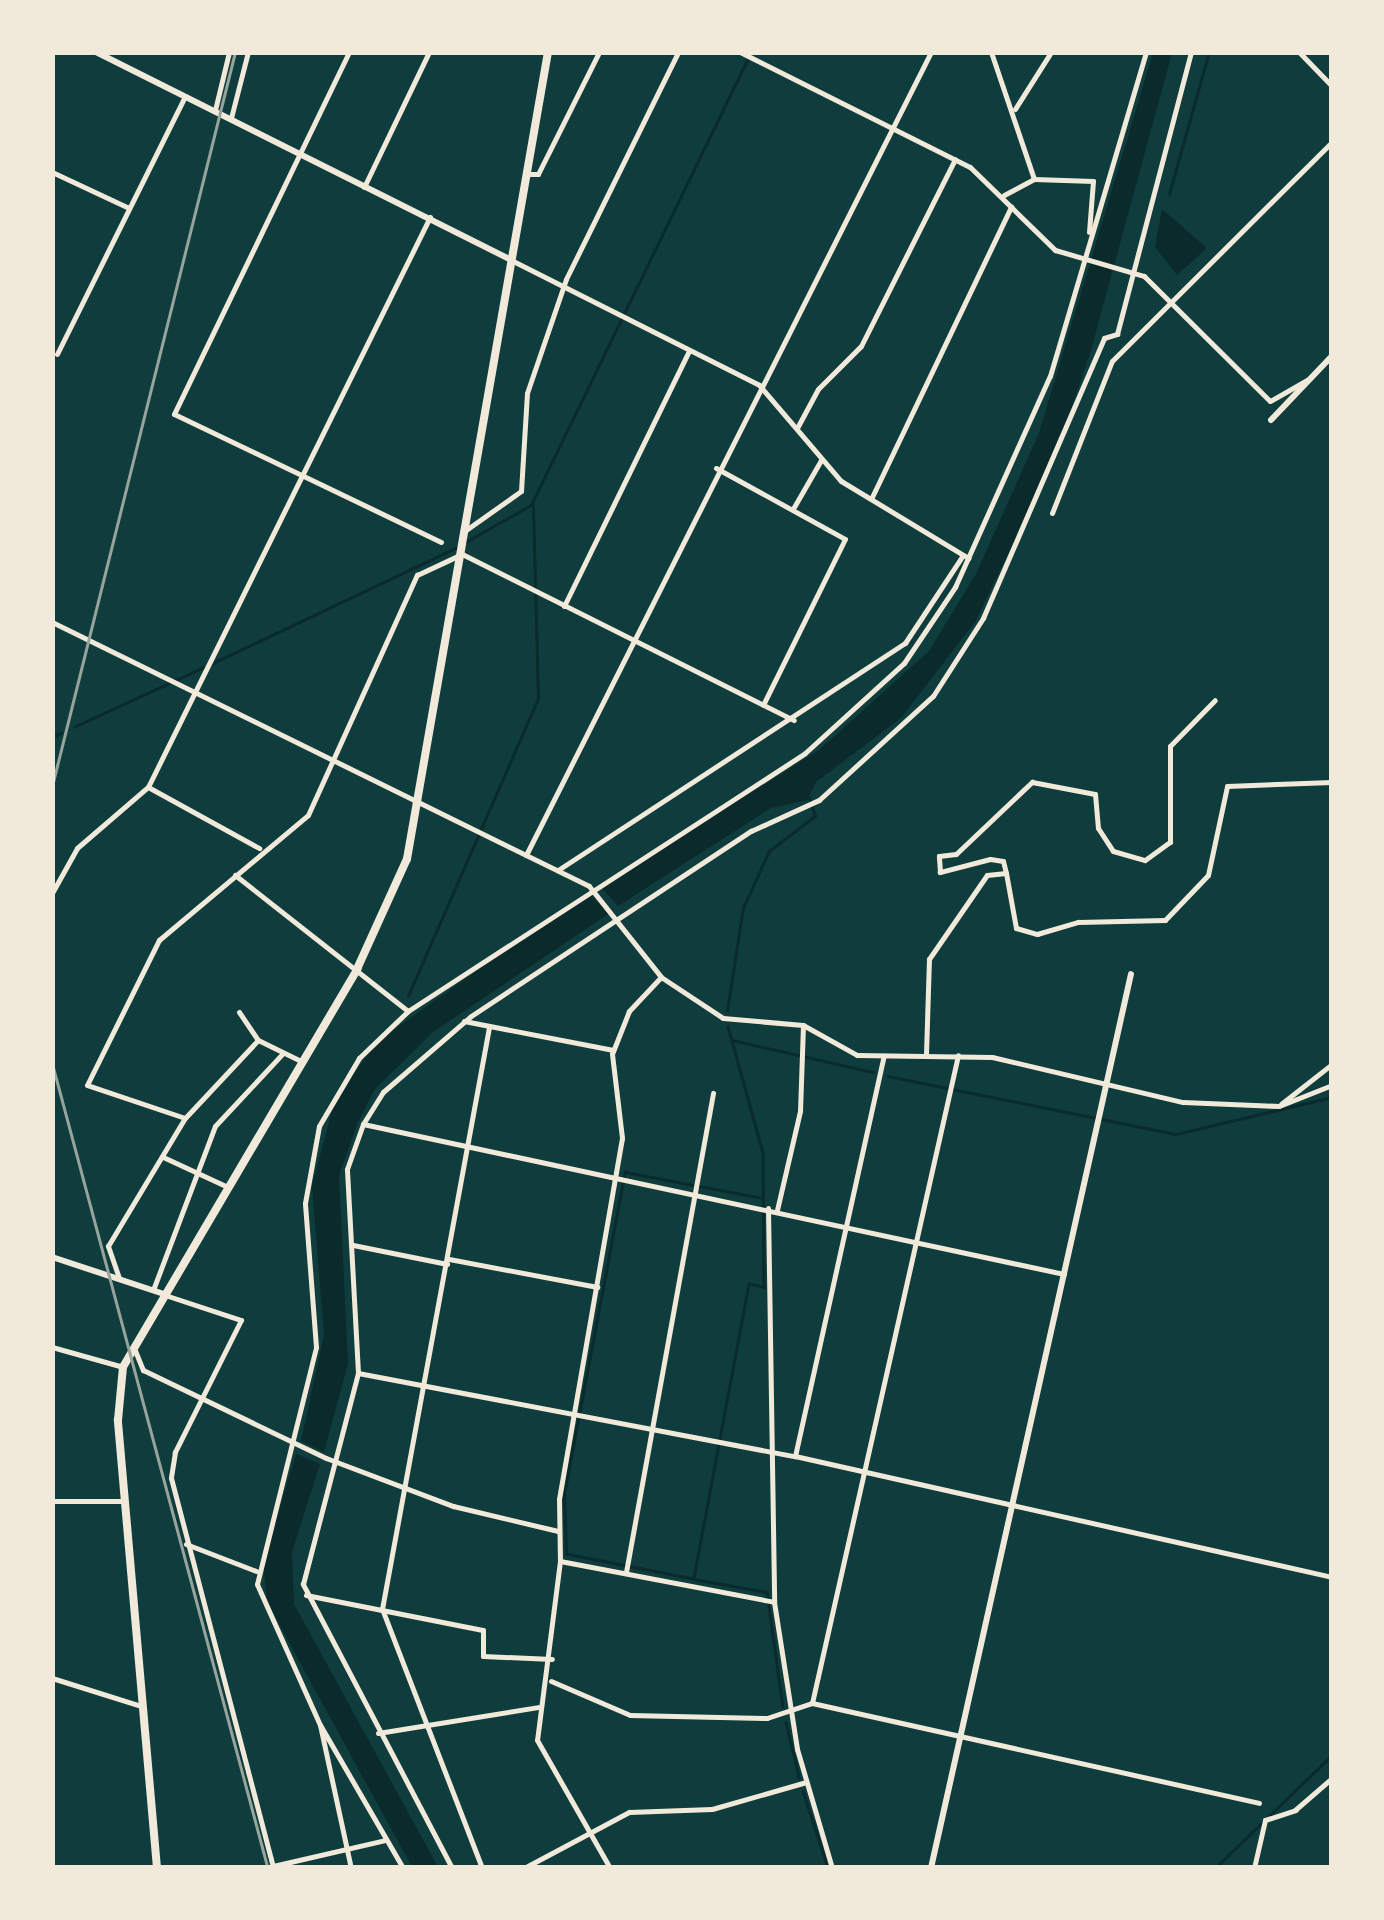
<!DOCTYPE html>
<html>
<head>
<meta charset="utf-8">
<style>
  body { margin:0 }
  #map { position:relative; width:1384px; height:1920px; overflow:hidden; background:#0f3d3e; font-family:"Golos Text",sans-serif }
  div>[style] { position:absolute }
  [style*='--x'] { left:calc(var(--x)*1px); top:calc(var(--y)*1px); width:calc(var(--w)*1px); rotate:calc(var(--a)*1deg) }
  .water>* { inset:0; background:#0a2a2b }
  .stream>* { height:2.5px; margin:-1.25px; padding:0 1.25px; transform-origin:1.25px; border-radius:1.25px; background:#0a2a2b }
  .minor>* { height:5px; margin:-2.5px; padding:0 2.5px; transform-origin:2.5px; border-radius:2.5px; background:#f1e9da }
  .tertiary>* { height:6px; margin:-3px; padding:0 3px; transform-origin:3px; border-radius:3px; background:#f1e9da }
  .secondary>* { height:6px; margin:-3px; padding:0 3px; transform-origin:3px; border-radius:3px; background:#f1e9da }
  .primary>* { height:8px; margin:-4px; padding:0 4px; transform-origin:4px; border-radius:4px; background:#f1e9da }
  .rail>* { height:2.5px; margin:-1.25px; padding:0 1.25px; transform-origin:1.25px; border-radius:1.25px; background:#97a49c }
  span { translate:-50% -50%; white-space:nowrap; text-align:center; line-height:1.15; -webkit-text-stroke:10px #f1e9da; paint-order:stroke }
  .frame { position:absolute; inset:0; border:55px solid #f1e9da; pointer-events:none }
</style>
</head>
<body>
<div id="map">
  <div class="water">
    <div style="clip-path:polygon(1153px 53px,1172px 53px,1091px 350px,1055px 458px,975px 622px,901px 718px,816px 782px,807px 800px,771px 808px,618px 906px,600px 886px,819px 750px,929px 651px,976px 574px,1039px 433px)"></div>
    <div style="clip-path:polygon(1162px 209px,1207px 248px,1177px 275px,1155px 247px)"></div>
    <div style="clip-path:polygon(587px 892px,610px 913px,433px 1032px,375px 1089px,357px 1124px,339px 1176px,348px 1364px,324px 1452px,301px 1441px,324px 1335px,312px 1186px,335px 1099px,378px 1041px)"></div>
    <div style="clip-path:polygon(296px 1454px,320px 1464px,292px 1552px,294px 1604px,438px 1867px,412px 1867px,267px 1602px,263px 1563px)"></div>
  </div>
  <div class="stream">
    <div style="--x:752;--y:53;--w:1;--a:-90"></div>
    <div style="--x:1169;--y:194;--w:148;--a:-74.3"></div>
    <div style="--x:464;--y:543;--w:77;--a:-29.6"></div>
    <div style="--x:531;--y:505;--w:494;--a:-64.1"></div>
    <div style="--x:211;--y:664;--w:272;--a:-25.4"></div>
    <div style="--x:74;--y:727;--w:143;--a:-24.8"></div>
    <div style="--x:52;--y:737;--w:10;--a:-24"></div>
    <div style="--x:408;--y:996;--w:325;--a:-66.4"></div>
    <div style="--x:538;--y:698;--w:194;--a:-91.5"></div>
    <div style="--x:727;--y:1011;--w:104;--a:-81.2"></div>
    <div style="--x:743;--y:908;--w:63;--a:-65.5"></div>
    <div style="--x:769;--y:851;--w:58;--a:-37.3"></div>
    <div style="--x:815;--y:816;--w:19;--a:-108"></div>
    <div style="--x:728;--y:1026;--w:132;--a:74.6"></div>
    <div style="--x:763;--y:1153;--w:134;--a:89.6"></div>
    <div style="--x:764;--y:1287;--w:15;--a:-169"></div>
    <div style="--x:749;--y:1284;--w:300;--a:100.6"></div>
    <div style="--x:694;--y:1579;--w:74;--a:10.1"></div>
    <div style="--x:767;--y:1592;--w:116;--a:82.1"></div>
    <div style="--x:732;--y:1040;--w:145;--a:12.8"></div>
    <div style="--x:888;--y:1076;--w:294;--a:11.4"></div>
    <div style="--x:1176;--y:1134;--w:160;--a:-13.3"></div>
    <div style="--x:693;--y:1579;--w:129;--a:-168.9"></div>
    <div style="--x:566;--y:1554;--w:60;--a:-91.9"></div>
    <div style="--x:564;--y:1494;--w:328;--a:-79.3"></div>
    <div style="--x:625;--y:1172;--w:139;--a:10.7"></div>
    <div style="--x:786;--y:1722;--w:57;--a:76.7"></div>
    <div style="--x:803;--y:1791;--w:81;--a:72"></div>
    <div style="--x:1215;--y:1868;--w:163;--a:-44"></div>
  </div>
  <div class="minor">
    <div style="--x:349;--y:52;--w:402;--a:115.8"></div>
    <div style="--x:174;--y:414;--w:296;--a:25.6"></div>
    <div style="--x:740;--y:52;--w:257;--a:26.6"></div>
    <div style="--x:970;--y:167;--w:119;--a:44.3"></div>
    <div style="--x:1055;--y:250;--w:93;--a:16.3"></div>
    <div style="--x:1144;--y:276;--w:177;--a:44.8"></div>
    <div style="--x:1270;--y:401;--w:43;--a:-29.6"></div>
    <div style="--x:991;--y:52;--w:134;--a:71.3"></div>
    <div style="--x:1299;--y:52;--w:47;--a:45.9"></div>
    <div style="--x:1015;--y:109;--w:67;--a:-57.7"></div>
    <div style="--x:215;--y:110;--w:60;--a:-76.4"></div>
    <div style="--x:231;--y:118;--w:68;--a:-75.6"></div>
    <div style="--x:52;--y:172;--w:85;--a:25.1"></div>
    <div style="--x:527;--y:174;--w:11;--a:0"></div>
    <div style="--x:538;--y:174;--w:136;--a:-63.4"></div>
    <div style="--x:364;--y:187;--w:150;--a:-64.3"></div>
    <div style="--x:1004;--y:195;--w:34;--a:-28"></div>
    <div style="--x:1034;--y:179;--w:59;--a:1.9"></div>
    <div style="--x:1093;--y:181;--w:51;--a:94.5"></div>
    <div style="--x:511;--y:260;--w:278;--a:26.7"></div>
    <div style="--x:759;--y:385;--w:126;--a:49.5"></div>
    <div style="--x:841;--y:481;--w:149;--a:31.2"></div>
    <div style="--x:57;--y:354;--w:288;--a:-63.6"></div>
    <div style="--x:797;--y:428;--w:44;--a:-61.7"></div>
    <div style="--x:818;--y:389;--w:61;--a:-45"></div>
    <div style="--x:861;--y:346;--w:209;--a:-63.3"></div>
    <div style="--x:716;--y:468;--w:147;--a:28.8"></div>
    <div style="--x:845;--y:539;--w:185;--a:116.3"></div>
    <div style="--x:872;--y:497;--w:322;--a:-64.4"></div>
    <div style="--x:794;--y:507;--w:54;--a:-60.1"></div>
    <div style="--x:1052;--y:513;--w:163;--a:-68.5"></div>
    <div style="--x:1112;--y:361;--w:310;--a:-44.9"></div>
    <div style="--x:466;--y:530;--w:67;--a:-35.3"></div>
    <div style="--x:521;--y:491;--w:98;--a:-86.5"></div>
    <div style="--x:527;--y:393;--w:120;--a:-71.1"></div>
    <div style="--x:566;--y:279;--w:253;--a:-63.7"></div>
    <div style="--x:564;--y:606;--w:284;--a:-63.9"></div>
    <div style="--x:52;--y:622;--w:598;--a:26.18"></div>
    <div style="--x:589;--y:886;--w:116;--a:51.6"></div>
    <div style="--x:661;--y:977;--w:74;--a:33.5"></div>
    <div style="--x:723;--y:1018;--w:80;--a:5"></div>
    <div style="--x:803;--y:1025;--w:62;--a:29.1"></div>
    <div style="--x:857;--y:1055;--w:135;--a:0.8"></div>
    <div style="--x:992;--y:1057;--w:196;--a:13.3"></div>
    <div style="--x:1183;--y:1102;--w:96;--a:2.4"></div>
    <div style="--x:1279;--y:1106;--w:57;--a:-21.6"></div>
    <div style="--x:148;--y:787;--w:127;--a:28.8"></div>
    <div style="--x:526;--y:855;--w:899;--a:-63.24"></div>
    <div style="--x:558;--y:870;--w:415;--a:-33.2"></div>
    <div style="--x:905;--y:643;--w:105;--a:-56.6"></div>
    <div style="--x:1006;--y:873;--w:12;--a:-104"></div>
    <div style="--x:1003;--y:861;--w:13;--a:-171"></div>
    <div style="--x:990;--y:859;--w:52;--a:165.4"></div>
    <div style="--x:940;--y:872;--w:16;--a:-94"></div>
    <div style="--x:939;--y:856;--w:17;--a:-7"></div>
    <div style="--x:956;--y:854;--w:105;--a:-43.5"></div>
    <div style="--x:1032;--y:782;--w:64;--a:10.8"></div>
    <div style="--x:1095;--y:794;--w:34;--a:85"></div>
    <div style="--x:1098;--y:828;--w:27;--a:57"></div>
    <div style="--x:1113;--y:851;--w:33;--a:16"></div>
    <div style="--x:1145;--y:860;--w:31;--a:-36"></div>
    <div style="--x:1170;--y:842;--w:96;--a:-90"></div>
    <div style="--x:1170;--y:746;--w:64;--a:-45.6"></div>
    <div style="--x:235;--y:875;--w:220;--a:38.2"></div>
    <div style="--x:52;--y:893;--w:51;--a:-60.9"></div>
    <div style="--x:77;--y:848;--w:94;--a:-40.7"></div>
    <div style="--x:148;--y:787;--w:636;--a:-63.68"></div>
    <div style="--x:661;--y:977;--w:47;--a:133.3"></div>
    <div style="--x:629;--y:1011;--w:46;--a:111.6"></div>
    <div style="--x:612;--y:1054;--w:85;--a:83.2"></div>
    <div style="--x:622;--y:1138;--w:366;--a:99.9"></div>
    <div style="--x:559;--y:1499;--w:62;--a:89.1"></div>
    <div style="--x:560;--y:1561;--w:218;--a:10.8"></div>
    <div style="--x:239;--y:1012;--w:34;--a:56"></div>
    <div style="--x:258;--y:1040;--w:50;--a:26.1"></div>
    <div style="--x:464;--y:1021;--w:152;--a:11"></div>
    <div style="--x:926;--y:1054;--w:95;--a:-88.2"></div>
    <div style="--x:929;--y:959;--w:102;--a:-55.4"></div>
    <div style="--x:987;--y:875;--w:19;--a:-6"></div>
    <div style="--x:1006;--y:873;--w:56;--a:79.7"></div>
    <div style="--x:1016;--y:928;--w:22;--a:16"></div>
    <div style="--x:1037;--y:934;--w:43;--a:-16.3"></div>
    <div style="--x:1078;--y:922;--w:87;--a:-1.3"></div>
    <div style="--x:1165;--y:920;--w:62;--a:-46.3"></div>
    <div style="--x:1208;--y:875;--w:91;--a:-77.9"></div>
    <div style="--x:1227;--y:786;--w:105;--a:-2.2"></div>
    <div style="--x:1281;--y:1104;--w:65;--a:-38.1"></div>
    <div style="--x:186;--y:1117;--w:105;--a:-46.9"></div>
    <div style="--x:363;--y:1124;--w:717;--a:12.08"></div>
    <div style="--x:163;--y:1157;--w:72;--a:24.8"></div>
    <div style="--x:768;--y:1208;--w:394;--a:89.1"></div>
    <div style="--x:774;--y:1602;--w:149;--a:81.1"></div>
    <div style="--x:797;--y:1749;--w:124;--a:73.6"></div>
    <div style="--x:777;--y:1210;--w:102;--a:-76.9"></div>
    <div style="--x:800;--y:1111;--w:86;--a:-88"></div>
    <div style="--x:353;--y:1245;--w:96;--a:11.4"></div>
    <div style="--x:449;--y:1259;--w:151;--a:10.7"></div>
    <div style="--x:119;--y:1278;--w:34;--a:-109"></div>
    <div style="--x:108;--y:1246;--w:149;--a:-59"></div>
    <div style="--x:185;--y:1118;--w:103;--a:-161.4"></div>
    <div style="--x:87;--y:1085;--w:162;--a:-63.6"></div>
    <div style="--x:159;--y:940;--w:194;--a:-40"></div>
    <div style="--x:308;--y:815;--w:264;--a:-65.6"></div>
    <div style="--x:417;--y:575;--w:50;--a:-25"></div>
    <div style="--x:462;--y:554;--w:371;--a:26.6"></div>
    <div style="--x:153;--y:1290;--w:175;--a:-69.3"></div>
    <div style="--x:215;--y:1126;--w:100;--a:-47"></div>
    <div style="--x:168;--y:1296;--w:77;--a:18.2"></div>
    <div style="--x:241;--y:1320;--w:148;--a:116.6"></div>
    <div style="--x:175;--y:1452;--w:26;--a:99"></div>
    <div style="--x:171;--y:1478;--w:403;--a:75.3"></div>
    <div style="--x:52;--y:1347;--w:74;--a:15.7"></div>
    <div style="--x:134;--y:1348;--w:24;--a:68"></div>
    <div style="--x:143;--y:1370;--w:203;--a:25.7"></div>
    <div style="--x:326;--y:1458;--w:136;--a:20.7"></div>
    <div style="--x:453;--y:1506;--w:108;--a:13.4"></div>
    <div style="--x:358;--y:1373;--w:445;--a:10.8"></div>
    <div style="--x:795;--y:1456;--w:550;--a:12.7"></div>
    <div style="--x:795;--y:1456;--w:410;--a:-77.5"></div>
    <div style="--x:52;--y:1501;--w:71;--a:0"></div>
    <div style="--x:186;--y:1544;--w:75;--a:21.1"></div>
    <div style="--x:560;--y:1561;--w:180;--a:97.3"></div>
    <div style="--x:537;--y:1740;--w:147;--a:60.3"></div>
    <div style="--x:626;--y:1572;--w:487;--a:-79.7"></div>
    <div style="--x:306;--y:1595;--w:180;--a:11.2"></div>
    <div style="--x:483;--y:1630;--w:26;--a:90"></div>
    <div style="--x:483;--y:1656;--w:69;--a:2.5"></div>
    <div style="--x:52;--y:1678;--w:93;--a:17.5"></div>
    <div style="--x:551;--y:1681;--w:86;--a:23.3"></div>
    <div style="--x:630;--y:1715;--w:137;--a:1.3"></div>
    <div style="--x:767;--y:1718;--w:47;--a:-18.4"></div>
    <div style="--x:812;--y:1703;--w:664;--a:-77.3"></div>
    <div style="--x:812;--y:1703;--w:458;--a:12.6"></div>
    <div style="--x:320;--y:1725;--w:146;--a:77.8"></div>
    <div style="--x:378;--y:1733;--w:162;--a:-9.2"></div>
    <div style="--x:273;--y:1866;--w:116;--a:-13"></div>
    <div style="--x:403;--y:1868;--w:165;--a:-120.1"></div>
    <div style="--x:320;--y:1725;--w:154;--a:-114.1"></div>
    <div style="--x:257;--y:1584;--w:244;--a:-76"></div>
    <div style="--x:316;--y:1347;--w:144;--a:-94.4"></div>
    <div style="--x:305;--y:1203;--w:78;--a:-79.7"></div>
    <div style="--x:319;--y:1126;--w:79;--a:-59.5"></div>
    <div style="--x:359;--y:1058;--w:68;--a:-43.8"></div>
    <div style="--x:408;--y:1011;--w:473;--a:-33"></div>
    <div style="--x:805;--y:753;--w:134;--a:-42.3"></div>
    <div style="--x:904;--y:663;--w:92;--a:-56.1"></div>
    <div style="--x:955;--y:587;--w:231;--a:-65.8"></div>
    <div style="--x:1050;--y:376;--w:338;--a:-73.5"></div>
    <div style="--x:452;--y:1868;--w:321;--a:-117.7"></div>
    <div style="--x:303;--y:1584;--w:218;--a:-75.4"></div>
    <div style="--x:358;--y:1373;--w:204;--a:-93.1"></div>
    <div style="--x:347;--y:1169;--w:48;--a:-70.4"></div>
    <div style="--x:363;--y:1124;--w:38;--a:-58"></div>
    <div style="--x:383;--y:1092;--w:116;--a:-40.8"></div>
    <div style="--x:471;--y:1016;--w:336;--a:-33.5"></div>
    <div style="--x:751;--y:831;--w:75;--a:-24.5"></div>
    <div style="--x:819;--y:800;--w:154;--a:-42.4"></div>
    <div style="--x:933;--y:696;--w:93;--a:-57.3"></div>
    <div style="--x:983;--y:618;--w:305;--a:-66.6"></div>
    <div style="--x:1104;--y:338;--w:14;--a:-17"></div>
    <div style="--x:1117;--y:334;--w:292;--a:-75.3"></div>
    <div style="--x:482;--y:1868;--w:278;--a:-111.1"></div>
    <div style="--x:382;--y:1609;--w:592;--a:-79.58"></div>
    <div style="--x:524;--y:1868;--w:119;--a:-28.1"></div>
    <div style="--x:629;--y:1812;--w:83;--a:-2.1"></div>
    <div style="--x:712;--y:1809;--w:98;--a:-16"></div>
    <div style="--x:1254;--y:1868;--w:49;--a:-77.1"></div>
    <div style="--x:1265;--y:1820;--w:32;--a:-18"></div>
    <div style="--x:1295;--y:1810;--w:49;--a:-40.9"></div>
  </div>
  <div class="tertiary">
    <div style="--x:96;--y:52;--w:464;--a:26.6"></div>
    <div style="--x:1271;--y:420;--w:88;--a:-46.4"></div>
    <div style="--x:931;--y:1868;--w:916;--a:-77.39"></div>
  </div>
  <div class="secondary">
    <div style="--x:52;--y:1257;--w:121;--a:18.3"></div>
  </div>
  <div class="primary">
    <div style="--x:157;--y:1868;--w:450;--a:-95"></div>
    <div style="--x:118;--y:1420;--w:53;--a:-84.6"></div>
    <div style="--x:123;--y:1367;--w:462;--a:-59.5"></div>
    <div style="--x:357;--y:969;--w:121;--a:-65.6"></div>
    <div style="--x:407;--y:859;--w:819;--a:-80.09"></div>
  </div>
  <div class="rail">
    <div style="--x:52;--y:786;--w:756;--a:-76"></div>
    <div style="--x:52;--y:1062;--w:834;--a:75"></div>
  </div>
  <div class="frame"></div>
</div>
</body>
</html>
